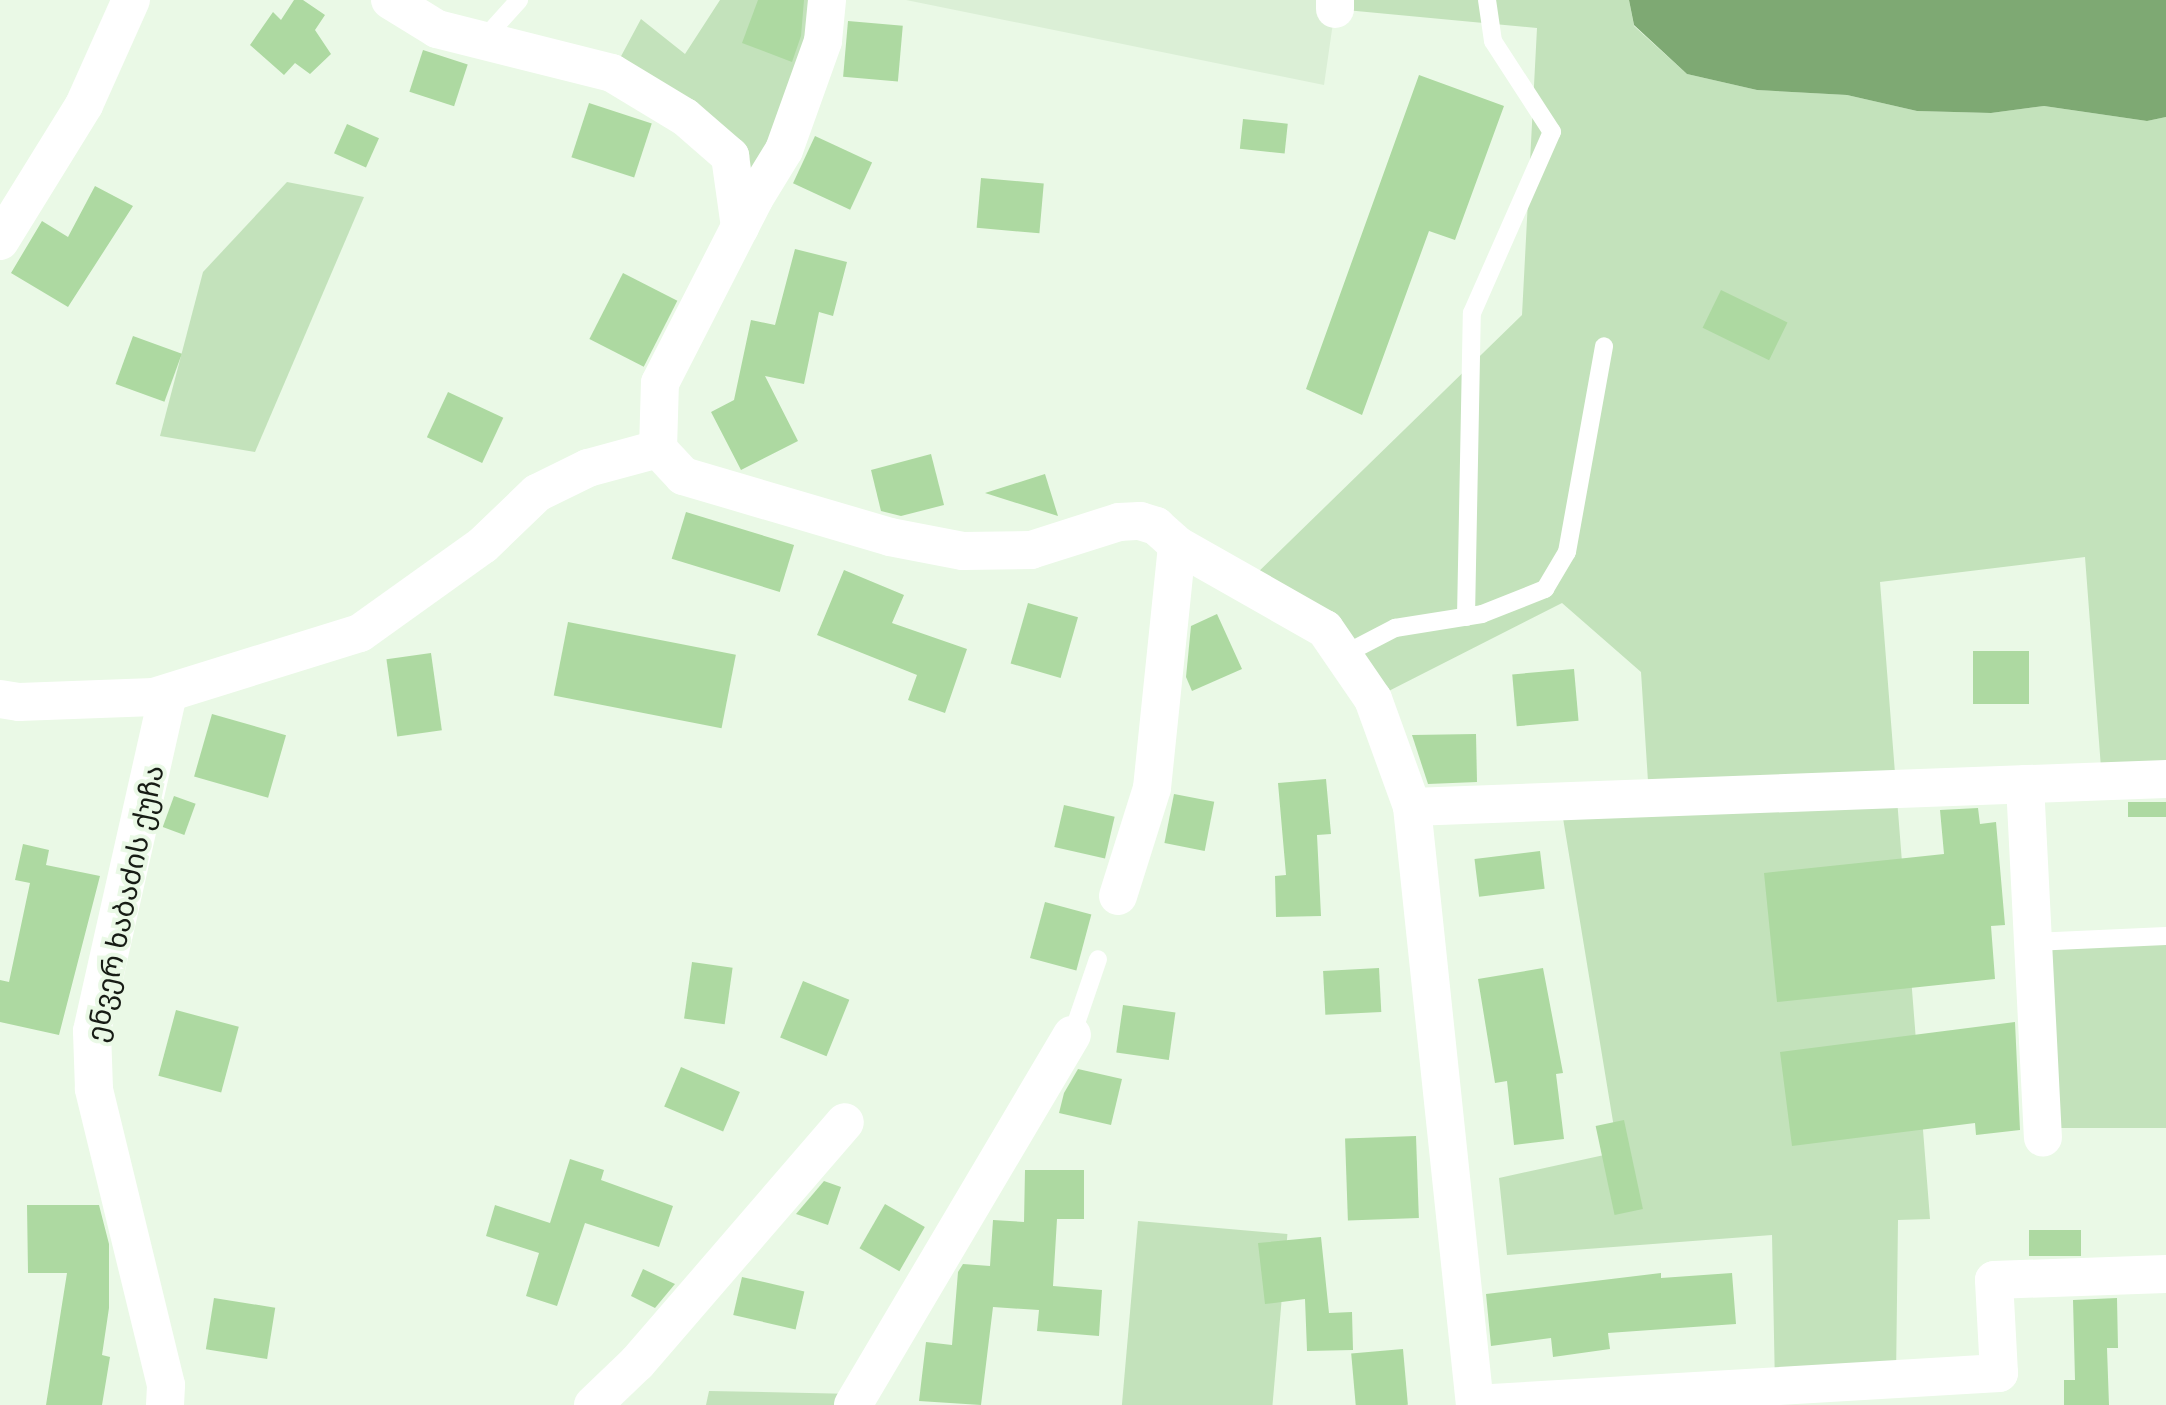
<!DOCTYPE html>
<html>
<head>
<meta charset="utf-8">
<style>
  body { margin:0 }
  #map { position:relative; width:2166px; height:1405px; overflow:hidden; background:#eaf9e6; font-family:"Playfair Display","Noto Sans Georgian",serif }
  div>[style] { position:absolute }
  [style*='--x'] { left:calc(var(--x)*1px); top:calc(var(--y)*1px); width:calc(var(--w)*1px); rotate:calc(var(--a)*1deg) }
  .built>* { inset:0; background:#dbefd6 }
  .green>* { inset:0; background:#c3e2bb; transform-origin:0 0 }
  .water>* { inset:0; background:#7ea973 }
  .building>* { inset:0; background:#add9a1; transform-origin:0 0 }
  .service>* { height:18px; margin:-9px; padding:0 9px; transform-origin:9px; border-radius:9px; background:#fff }
  .minor>* { height:38px; margin:-19px; padding:0 19px; transform-origin:19px; border-radius:19px; background:#fff }
  span { translate:-50% -50%; white-space:nowrap; text-align:center; line-height:1.15; -webkit-text-stroke:8px #eaf9e6; paint-order:stroke }
  .street-label { font-size:28px; color:#171c15 }
</style>
</head>
<body>
<div id="map">
  <div class="built">
    <div style="clip-path:polygon(906px 0,1335px 0,1335px 9px,1324px 85px)"></div>
  </div>
  <div class="green">
    <div style="clip-path:polygon(720px 0,827px 0,754px 199px,730px 156px,612px 73px,641px 19px,685px 54px)"></div>
    <div style="clip-path:polygon(1335px 0,1629px 0,1634px 26px,1687px 74px,1757px 90px,1847px 95px,1917px 111px,1991px 113px,2044px 106px,2147px 121px,2166px 117px,2166px 779px,2102px 781px,2085px 557px,1880px 582px,1930px 1219px,1898px 1220px,1896px 1379px,1775px 1387px,1772px 1235px,1507px 1255px,1499px 1178px,1618px 1152px,1560px 800px,1649px 797px,1641px 672px,1562px 603px,1373px 699px,1248px 582px,1522px 315px,1537px 28px,1335px 9px)"></div>
    <div style="clip-path:polygon(287px 182px,364px 197px,255px 452px,160px 436px,203px 272px)"></div>
    <div style="left:2166px;top:936px;width:192px;height:133px;rotate:90deg"></div>
    <div style="left:1138px;top:1221px;width:150px;height:185px;rotate:5deg"></div>
    <div style="clip-path:polygon(709px 1391px,856px 1394px,853px 1405px,706px 1405px)"></div>
  </div>
  <div class="water">
    <div style="clip-path:polygon(1629px 0,2166px 0,2166px 117px,2147px 121px,2044px 106px,1991px 113px,1917px 111px,1847px 95px,1757px 90px,1687px 74px,1634px 25px)"></div>
  </div>
  <div class="building">
    <div style="clip-path:polygon(294px 0,303px 0,325px 15px,315px 30px,331px 54px,310px 74px,295px 63px,284px 75px,250px 45px,273px 12px,281px 20px)"></div>
    <div style="clip-path:polygon(758px 0,804px 0,801px 36px,792px 62px,742px 43px)"></div>
    <div style="left:848px;top:21px;width:55px;height:56px;rotate:5deg"></div>
    <div style="left:423px;top:50px;width:47px;height:44px;rotate:18deg"></div>
    <div style="clip-path:polygon(1419px 75px,1504px 106px,1455px 240px,1429px 231px,1362px 415px,1306px 389px)"></div>
    <div style="left:589px;top:103px;width:66px;height:57px;rotate:18deg"></div>
    <div style="left:1243px;top:119px;width:45px;height:30px;rotate:6deg"></div>
    <div style="left:347px;top:124px;width:35px;height:32px;rotate:24deg"></div>
    <div style="left:815px;top:136px;width:63px;height:52px;rotate:25deg"></div>
    <div style="left:981px;top:178px;width:63px;height:50px;rotate:5deg"></div>
    <div style="clip-path:polygon(95px 186px,133px 206px,68px 307px,11px 273px,42px 221px,68px 237px)"></div>
    <div style="clip-path:polygon(795px 249px,847px 262px,833px 316px,819px 312px,804px 384px,765px 376px,798px 441px,741px 470px,711px 412px,734px 400px,751px 320px,775px 325px)"></div>
    <div style="left:623px;top:273px;width:61px;height:74px;rotate:27deg"></div>
    <div style="left:1721px;top:290px;width:74px;height:42px;rotate:26deg"></div>
    <div style="left:133px;top:336px;width:52px;height:51px;rotate:20deg"></div>
    <div style="left:448px;top:392px;width:61px;height:50px;rotate:25deg"></div>
    <div style="clip-path:polygon(931px 454px,944px 505px,901px 516px,881px 511px,871px 470px)"></div>
    <div style="clip-path:polygon(1045px 474px,1058px 516px,985px 493px)"></div>
    <div style="left:686px;top:512px;width:113px;height:49px;rotate:17deg"></div>
    <div style="clip-path:polygon(844px 570px,904px 595px,892px 623px,967px 649px,945px 713px,908px 700px,917px 675px,817px 635px)"></div>
    <div style="left:1028px;top:603px;width:52px;height:63px;rotate:16deg"></div>
    <div style="clip-path:polygon(1217px 614px,1242px 669px,1192px 691px,1186px 677px,1191px 626px)"></div>
    <div style="left:568px;top:622px;width:171px;height:75px;rotate:11deg"></div>
    <div style="left:1973px;top:651px;width:56px;height:53px"></div>
    <div style="left:431px;top:653px;width:78px;height:45px;rotate:82deg"></div>
    <div style="left:1574px;top:669px;width:52px;height:62px;rotate:85deg"></div>
    <div style="left:212px;top:714px;width:77px;height:65px;rotate:16deg"></div>
    <div style="clip-path:polygon(1476px 734px,1477px 782px,1428px 784px,1412px 735px)"></div>
    <div style="clip-path:polygon(1326px 779px,1331px 834px,1317px 835px,1321px 916px,1276px 917px,1275px 876px,1286px 875px,1278px 783px)"></div>
    <div style="left:1174px;top:794px;width:41px;height:50px;rotate:11deg"></div>
    <div style="left:174px;top:796px;width:23px;height:33px;rotate:20deg"></div>
    <div style="left:2166px;top:802px;width:15px;height:38px;rotate:90deg"></div>
    <div style="left:1064px;top:805px;width:52px;height:43px;rotate:13deg"></div>
    <div style="clip-path:polygon(1978px 808px,1980px 824px,1996px 822px,2005px 925px,1991px 926px,1995px 979px,1777px 1002px,1764px 873px,1944px 854px,1940px 810px)"></div>
    <div style="clip-path:polygon(23px 844px,49px 850px,46px 865px,100px 876px,59px 1035px,0 1022px,0 980px,9px 982px,30px 883px,15px 880px)"></div>
    <div style="left:1540px;top:851px;width:38px;height:66px;rotate:83deg"></div>
    <div style="left:1045px;top:902px;width:48px;height:58px;rotate:15deg"></div>
    <div style="left:692px;top:962px;width:41px;height:57px;rotate:8deg"></div>
    <div style="left:1379px;top:968px;width:44px;height:56px;rotate:87deg"></div>
    <div style="clip-path:polygon(1543px 968px,1563px 1073px,1556px 1074px,1564px 1139px,1514px 1145px,1507px 1081px,1495px 1083px,1478px 979px)"></div>
    <div style="left:803px;top:981px;width:50px;height:61px;rotate:22deg"></div>
    <div style="left:1123px;top:1005px;width:53px;height:48px;rotate:8deg"></div>
    <div style="left:176px;top:1010px;width:65px;height:68px;rotate:15deg"></div>
    <div style="clip-path:polygon(2015px 1022px,2020px 1130px,1976px 1135px,1975px 1123px,1792px 1146px,1780px 1052px)"></div>
    <div style="left:681px;top:1067px;width:64px;height:43px;rotate:23deg"></div>
    <div style="clip-path:polygon(1078px 1069px,1122px 1079px,1111px 1125px,1059px 1113px,1064px 1093px)"></div>
    <div style="left:1624px;top:1120px;width:91px;height:29px;rotate:78deg"></div>
    <div style="left:1416px;top:1136px;width:82px;height:71px;rotate:88deg"></div>
    <div style="clip-path:polygon(570px 1159px,604px 1170px,601px 1180px,673px 1206px,659px 1247px,585px 1223px,557px 1306px,526px 1296px,539px 1253px,486px 1236px,495px 1205px,550px 1223px)"></div>
    <div style="clip-path:polygon(1025px 1170px,1084px 1170px,1084px 1219px,1057px 1219px,1053px 1286px,1102px 1290px,1099px 1336px,1037px 1331px,1039px 1310px,993px 1307px,981px 1405px,919px 1401px,926px 1342px,952px 1345px,958px 1272px,963px 1264px,990px 1266px,993px 1220px,1024px 1222px)"></div>
    <div style="clip-path:polygon(824px 1181px,841px 1187px,828px 1225px,796px 1214px)"></div>
    <div style="left:885px;top:1204px;width:46px;height:51px;rotate:30deg"></div>
    <div style="clip-path:polygon(27px 1205px,99px 1205px,109px 1244px,109px 1308px,102px 1355px,110px 1357px,102px 1405px,46px 1405px,67px 1273px,28px 1273px)"></div>
    <div style="left:2029px;top:1230px;width:52px;height:26px"></div>
    <div style="clip-path:polygon(1321px 1237px,1329px 1313px,1352px 1312px,1353px 1350px,1307px 1351px,1305px 1299px,1265px 1304px,1258px 1243px)"></div>
    <div style="clip-path:polygon(643px 1269px,675px 1284px,655px 1308px,631px 1296px)"></div>
    <div style="clip-path:polygon(1661px 1273px,1661px 1278px,1732px 1273px,1736px 1324px,1608px 1333px,1610px 1349px,1553px 1357px,1551px 1338px,1491px 1346px,1486px 1294px)"></div>
    <div style="left:742px;top:1277px;width:64px;height:39px;rotate:13deg"></div>
    <div style="left:214px;top:1298px;width:62px;height:52px;rotate:9deg"></div>
    <div style="clip-path:polygon(2117px 1298px,2118px 1348px,2107px 1348px,2109px 1405px,2064px 1405px,2064px 1380px,2075px 1380px,2073px 1300px)"></div>
    <div style="left:1403px;top:1349px;width:56px;height:52px;rotate:85deg"></div>
  </div>
  <div class="service">
    <div style="--x:483;--y:40;--w:54;--a:-48"></div>
    <div style="--x:1466;--y:617;--w:304;--a:-88.9"></div>
    <div style="--x:1472;--y:313;--w:198;--a:-66.2"></div>
    <div style="--x:1552;--y:132;--w:108;--a:-123"></div>
    <div style="--x:1493;--y:41;--w:41;--a:-98.3"></div>
    <div style="--x:1343;--y:655;--w:59;--a:-27.4"></div>
    <div style="--x:1395;--y:628;--w:88;--a:-9.1"></div>
    <div style="--x:1482;--y:614;--w:68;--a:-21.6"></div>
    <div style="--x:1545;--y:589;--w:43;--a:-59.3"></div>
    <div style="--x:1567;--y:552;--w:209;--a:-79.8"></div>
    <div style="--x:2033;--y:942;--w:133;--a:-2.6"></div>
    <div style="--x:1072;--y:1035;--w:80;--a:-71.1"></div>
  </div>
  <div class="minor">
    <div style="--x:390;--y:0;--w:55;--a:31.7"></div>
    <div style="--x:437;--y:29;--w:180;--a:14.1"></div>
    <div style="--x:612;--y:73;--w:85;--a:31.1"></div>
    <div style="--x:685;--y:117;--w:60;--a:40.9"></div>
    <div style="--x:730;--y:156;--w:72;--a:82"></div>
    <div style="--x:1335;--y:0;--w:9;--a:90"></div>
    <div style="--x:0;--y:241;--w:160;--a:-58.3"></div>
    <div style="--x:84;--y:105;--w:115;--a:-65.9"></div>
    <div style="--x:658;--y:449;--w:37;--a:47"></div>
    <div style="--x:683;--y:476;--w:216;--a:16.4"></div>
    <div style="--x:890;--y:537;--w:74;--a:10.9"></div>
    <div style="--x:963;--y:551;--w:68;--a:-0.8"></div>
    <div style="--x:1031;--y:550;--w:92;--a:-17.7"></div>
    <div style="--x:1119;--y:522;--w:21;--a:-3"></div>
    <div style="--x:1140;--y:521;--w:17;--a:17"></div>
    <div style="--x:1156;--y:526;--w:28;--a:42"></div>
    <div style="--x:1177;--y:545;--w:170;--a:29.6"></div>
    <div style="--x:1325;--y:629;--w:85;--a:55.6"></div>
    <div style="--x:1373;--y:699;--w:115;--a:70.1"></div>
    <div style="--x:1412;--y:807;--w:601;--a:83.99"></div>
    <div style="--x:658;--y:449;--w:66;--a:-88.3"></div>
    <div style="--x:660;--y:383;--w:207;--a:-62.9"></div>
    <div style="--x:754;--y:199;--w:57;--a:-58.5"></div>
    <div style="--x:784;--y:150;--w:116;--a:-70.3"></div>
    <div style="--x:823;--y:41;--w:41;--a:-84.4"></div>
    <div style="--x:0;--y:699;--w:19;--a:9"></div>
    <div style="--x:19;--y:702;--w:135;--a:-2.1"></div>
    <div style="--x:154;--y:697;--w:216;--a:-17.3"></div>
    <div style="--x:360;--y:633;--w:151;--a:-35.6"></div>
    <div style="--x:483;--y:545;--w:75;--a:-43.9"></div>
    <div style="--x:537;--y:493;--w:57;--a:-26.1"></div>
    <div style="--x:588;--y:468;--w:73;--a:-15.2"></div>
    <div style="--x:2025;--y:784;--w:354;--a:87.1"></div>
    <div style="--x:1412;--y:807;--w:755;--a:-2.13"></div>
    <div style="--x:1118;--y:896;--w:113;--a:-72.5"></div>
    <div style="--x:1152;--y:788;--w:244;--a:-84.1"></div>
    <div style="--x:1475;--y:1404;--w:525;--a:-3.39"></div>
    <div style="--x:1999;--y:1373;--w:93;--a:-93.1"></div>
    <div style="--x:1994;--y:1280;--w:172;--a:-2"></div>
    <div style="--x:165;--y:1405;--w:20;--a:-87"></div>
    <div style="--x:166;--y:1385;--w:305;--a:-103.7"></div>
    <div style="--x:94;--y:1089;--w:58;--a:-92"></div>
    <div style="--x:92;--y:1031;--w:346;--a:-77.3"></div>
    <div style="--x:593;--y:1405;--w:61;--a:-43.7"></div>
    <div style="--x:637;--y:1363;--w:318;--a:-49.2"></div>
    <div style="--x:853;--y:1405;--w:430;--a:-59.4"></div>
  </div>
  <div class="street-label">
    <span style="left:124px;top:903px;rotate:-78deg">ენვერ ხაბაძის ქუჩა</span>
  </div>
</div>
</body>
</html>
